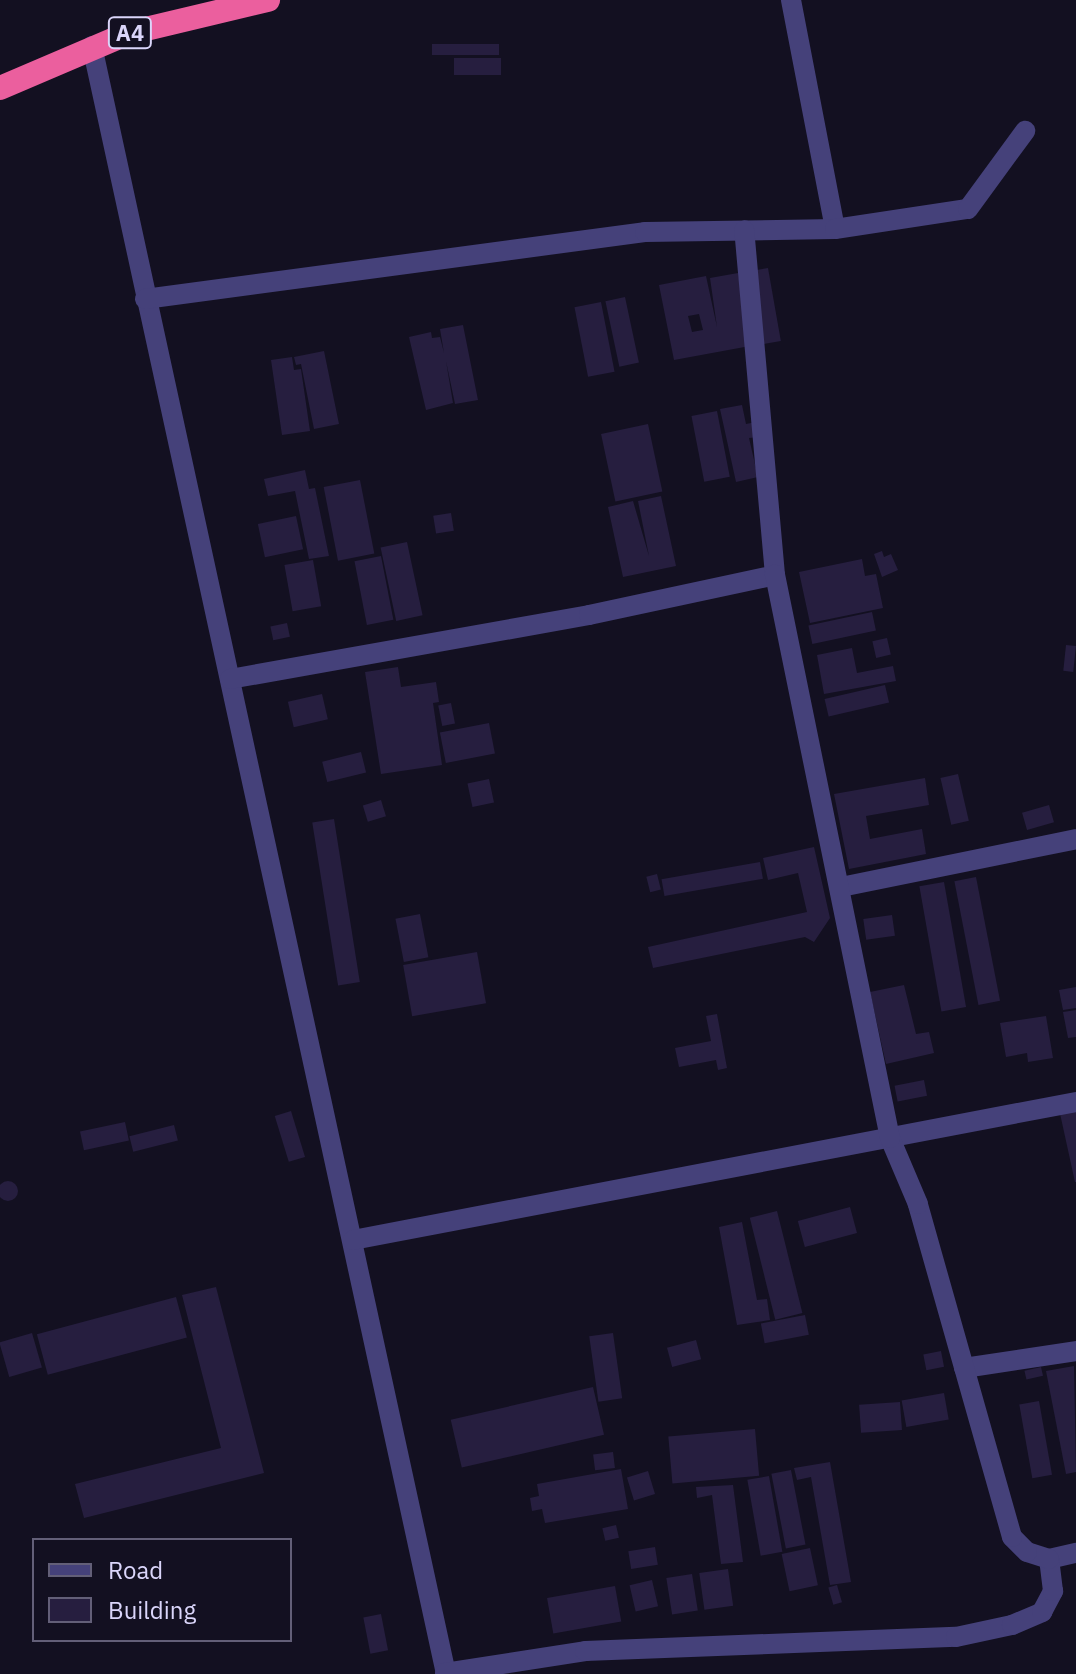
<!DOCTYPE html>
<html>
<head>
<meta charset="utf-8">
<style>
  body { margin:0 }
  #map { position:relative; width:1076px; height:1674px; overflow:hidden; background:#131021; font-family:"IBM Plex Sans",sans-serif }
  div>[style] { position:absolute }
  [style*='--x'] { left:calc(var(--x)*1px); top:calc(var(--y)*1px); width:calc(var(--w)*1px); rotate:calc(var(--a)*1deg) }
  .building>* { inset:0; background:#261e3f; transform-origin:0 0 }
  .round { border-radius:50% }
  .minor>* { height:20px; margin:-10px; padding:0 10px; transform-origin:10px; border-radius:10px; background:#45417a }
  .highway>* { height:24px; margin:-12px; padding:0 12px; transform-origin:12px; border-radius:12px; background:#eb5f9e }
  span { translate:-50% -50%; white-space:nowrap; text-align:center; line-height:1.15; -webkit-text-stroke:7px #131021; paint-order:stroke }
  .shield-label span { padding:2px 6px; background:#131021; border:2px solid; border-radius:6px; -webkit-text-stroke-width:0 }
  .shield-label { font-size:22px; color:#dad5fa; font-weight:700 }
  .legend { position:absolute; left:32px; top:1538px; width:260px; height:104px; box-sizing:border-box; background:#131021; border:2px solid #635f78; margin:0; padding:10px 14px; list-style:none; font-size:24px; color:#dad5fa }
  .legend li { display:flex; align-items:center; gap:16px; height:40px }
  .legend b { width:40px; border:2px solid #635f78 }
</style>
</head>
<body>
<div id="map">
  <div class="building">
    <div style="left:499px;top:44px;width:11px;height:67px;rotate:90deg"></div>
    <div style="left:454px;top:58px;width:47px;height:17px"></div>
    <div style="left:768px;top:268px;width:74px;height:19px;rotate:80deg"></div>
    <div style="clip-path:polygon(evenodd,738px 273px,750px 346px,674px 360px,659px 285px,706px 276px,717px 327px,710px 278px,738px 273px,699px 314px,703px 330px,692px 332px,688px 316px,699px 314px)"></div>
    <div style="left:625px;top:297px;width:67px;height:20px;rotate:78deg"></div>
    <div style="left:601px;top:302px;width:71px;height:27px;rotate:79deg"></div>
    <div style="clip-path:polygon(463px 325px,478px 400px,455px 404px,446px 361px,453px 403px,426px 410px,409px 337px,431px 332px,432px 338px,440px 337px,444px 353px,440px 329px)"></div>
    <div style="clip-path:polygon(324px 351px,339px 424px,314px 429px,301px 364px,296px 365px,294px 357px)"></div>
    <div style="clip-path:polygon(292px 357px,294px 370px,301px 369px,310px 431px,282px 435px,271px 360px)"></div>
    <div style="clip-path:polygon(742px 405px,746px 424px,756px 422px,759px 437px,749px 438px,758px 477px,736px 482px,720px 409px)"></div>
    <div style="left:717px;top:411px;width:67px;height:26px;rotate:79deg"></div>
    <div style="left:648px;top:424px;width:69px;height:48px;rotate:78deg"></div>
    <div style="clip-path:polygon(305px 470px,309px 489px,315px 488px,329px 556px,309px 559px,295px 491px,268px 496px,264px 479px)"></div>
    <div style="left:360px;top:480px;width:75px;height:37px;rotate:79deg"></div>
    <div style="clip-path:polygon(661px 496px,676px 566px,623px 577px,608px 507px,633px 501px,649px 556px,638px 501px)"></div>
    <div style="left:451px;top:513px;width:18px;height:18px;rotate:81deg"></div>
    <div style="left:296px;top:516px;width:34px;height:39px;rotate:78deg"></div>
    <div style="left:407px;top:542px;width:75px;height:27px;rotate:78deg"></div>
    <div style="clip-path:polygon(882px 551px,884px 557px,891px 554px,898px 570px,882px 577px,874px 554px)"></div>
    <div style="left:381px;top:556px;width:65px;height:27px;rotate:79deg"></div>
    <div style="clip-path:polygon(862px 559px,865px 576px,876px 574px,883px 608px,810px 623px,799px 572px)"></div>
    <div style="left:313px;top:560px;width:47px;height:29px;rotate:80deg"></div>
    <div style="left:872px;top:612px;width:19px;height:65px;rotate:78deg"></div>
    <div style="left:287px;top:623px;width:14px;height:17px;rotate:78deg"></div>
    <div style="left:887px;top:638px;width:17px;height:15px;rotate:77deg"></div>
    <div style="left:1066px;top:645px;width:10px;height:26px;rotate:6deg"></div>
    <div style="clip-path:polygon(852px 648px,857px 673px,893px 666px,896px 681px,824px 694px,817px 655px)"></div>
    <div style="clip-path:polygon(398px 667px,401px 687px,436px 682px,439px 702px,433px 703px,442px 765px,381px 774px,365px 672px)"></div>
    <div style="left:885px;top:685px;width:18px;height:62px;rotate:77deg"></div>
    <div style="left:322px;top:694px;width:26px;height:35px;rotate:77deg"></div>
    <div style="left:451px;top:703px;width:21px;height:13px;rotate:79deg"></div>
    <div style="left:489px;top:723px;width:31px;height:50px;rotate:79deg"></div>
    <div style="left:361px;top:752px;width:21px;height:40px;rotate:76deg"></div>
    <div style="left:958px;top:774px;width:48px;height:18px;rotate:77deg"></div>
    <div style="clip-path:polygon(925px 778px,929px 805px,866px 816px,870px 839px,922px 829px,926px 854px,849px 869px,834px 794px)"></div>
    <div style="left:489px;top:779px;width:24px;height:22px;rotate:78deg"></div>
    <div style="left:381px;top:800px;width:17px;height:19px;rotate:73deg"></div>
    <div style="left:1049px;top:805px;width:18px;height:28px;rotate:74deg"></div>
    <div style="left:334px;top:819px;width:165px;height:22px;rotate:81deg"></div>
    <div style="clip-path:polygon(814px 847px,830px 918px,814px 942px,805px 937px,653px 968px,648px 947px,807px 912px,798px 873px,768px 880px,763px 858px)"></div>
    <div style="left:760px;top:862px;width:17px;height:100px;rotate:80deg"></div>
    <div style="left:657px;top:874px;width:16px;height:11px;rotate:76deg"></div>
    <div style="left:976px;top:877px;width:126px;height:22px;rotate:79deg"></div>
    <div style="left:944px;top:882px;width:127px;height:25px;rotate:80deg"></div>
    <div style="left:420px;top:914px;width:44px;height:25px;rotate:79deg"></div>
    <div style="left:892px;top:915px;width:21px;height:29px;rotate:82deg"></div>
    <div style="left:477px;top:952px;width:52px;height:75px;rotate:80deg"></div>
    <div style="clip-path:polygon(904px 985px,916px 1034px,929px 1032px,934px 1053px,886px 1064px,870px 992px)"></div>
    <div style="clip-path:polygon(1076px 987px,1076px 1008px,1063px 1010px,1059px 990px)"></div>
    <div style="clip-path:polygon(1076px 1010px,1076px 1037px,1068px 1038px,1063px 1012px)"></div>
    <div style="clip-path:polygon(717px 1014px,727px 1068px,718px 1070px,716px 1060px,679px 1067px,675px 1048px,711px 1041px,706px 1016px)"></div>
    <div style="clip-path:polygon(1046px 1016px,1053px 1058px,1028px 1062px,1027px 1053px,1006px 1057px,1000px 1023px)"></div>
    <div style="left:924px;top:1080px;width:16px;height:30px;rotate:79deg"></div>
    <div style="clip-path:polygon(1076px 1105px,1076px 1182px,1075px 1182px,1059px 1109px)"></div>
    <div style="left:291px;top:1111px;width:48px;height:17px;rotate:73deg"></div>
    <div style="left:125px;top:1122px;width:19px;height:46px;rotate:78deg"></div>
    <div style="left:174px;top:1125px;width:16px;height:46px;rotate:76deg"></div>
    <div class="round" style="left:-2px;top:1181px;width:20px;height:20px"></div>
    <div style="left:850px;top:1207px;width:27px;height:54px;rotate:75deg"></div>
    <div style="left:777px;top:1211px;width:105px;height:28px;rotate:76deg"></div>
    <div style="clip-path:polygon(742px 1222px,757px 1300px,767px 1299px,770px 1320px,737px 1325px,719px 1227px)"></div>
    <div style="clip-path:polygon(216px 1287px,264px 1473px,84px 1518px,75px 1484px,221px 1448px,182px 1295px)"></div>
    <div style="left:176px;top:1297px;width:42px;height:144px;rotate:75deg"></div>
    <div style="left:805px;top:1315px;width:20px;height:45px;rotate:79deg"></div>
    <div style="left:32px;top:1333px;width:36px;height:34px;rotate:74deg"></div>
    <div style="left:613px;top:1333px;width:66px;height:24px;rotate:82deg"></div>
    <div style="left:696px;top:1340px;width:20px;height:30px;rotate:75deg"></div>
    <div style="left:941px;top:1351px;width:16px;height:18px;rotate:79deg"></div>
    <div style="clip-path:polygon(1074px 1366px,1076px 1472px,1066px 1474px,1046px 1371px)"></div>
    <div style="left:1041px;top:1367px;width:9px;height:17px;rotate:77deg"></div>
    <div style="left:593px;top:1387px;width:49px;height:146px;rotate:77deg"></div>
    <div style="left:944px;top:1393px;width:27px;height:43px;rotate:80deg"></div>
    <div style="left:1039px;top:1401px;width:75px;height:20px;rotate:80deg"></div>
    <div style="left:900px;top:1402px;width:28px;height:41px;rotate:86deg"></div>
    <div style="left:755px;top:1429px;width:47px;height:87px;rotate:85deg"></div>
    <div style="left:613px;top:1452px;width:16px;height:20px;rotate:83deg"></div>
    <div style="clip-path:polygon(830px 1462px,851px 1582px,830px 1585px,811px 1477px,797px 1480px,794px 1468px)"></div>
    <div style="clip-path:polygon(621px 1469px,628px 1509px,545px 1523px,542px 1509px,532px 1511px,530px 1498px,539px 1496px,537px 1484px)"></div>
    <div style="left:791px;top:1470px;width:76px;height:20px;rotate:79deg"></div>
    <div style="left:648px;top:1471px;width:24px;height:22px;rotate:73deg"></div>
    <div style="left:769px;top:1476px;width:77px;height:22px;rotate:80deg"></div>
    <div style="clip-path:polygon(733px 1485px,743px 1562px,721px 1564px,712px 1495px,697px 1498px,696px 1487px)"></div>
    <div style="left:616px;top:1525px;width:13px;height:14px;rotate:77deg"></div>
    <div style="left:655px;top:1547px;width:18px;height:27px;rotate:81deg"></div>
    <div style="left:810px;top:1548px;width:38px;height:29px;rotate:78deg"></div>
    <div style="left:728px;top:1569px;width:37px;height:29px;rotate:82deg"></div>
    <div style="left:692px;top:1574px;width:37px;height:26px;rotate:81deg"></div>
    <div style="left:652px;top:1580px;width:27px;height:23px;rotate:77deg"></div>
    <div style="left:837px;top:1585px;width:18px;height:9px;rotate:74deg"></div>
    <div style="left:615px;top:1586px;width:36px;height:69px;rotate:80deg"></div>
    <div style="left:381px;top:1614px;width:37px;height:18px;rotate:79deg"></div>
  </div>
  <div class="minor">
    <div style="--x:791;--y:0;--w:233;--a:79.1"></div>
    <div style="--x:92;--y:46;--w:1666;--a:77.73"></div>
    <div style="--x:145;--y:299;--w:504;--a:-7.63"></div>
    <div style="--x:645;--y:232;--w:190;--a:-0.9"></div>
    <div style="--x:835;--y:229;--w:134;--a:-8.6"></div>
    <div style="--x:968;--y:209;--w:97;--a:-53.8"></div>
    <div style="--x:230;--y:679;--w:365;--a:-10.1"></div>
    <div style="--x:589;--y:615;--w:190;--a:-12.1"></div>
    <div style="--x:775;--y:575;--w:346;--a:-95.1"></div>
    <div style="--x:841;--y:887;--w:240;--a:-11.5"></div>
    <div style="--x:353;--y:1240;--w:736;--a:-10.81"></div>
    <div style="--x:964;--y:1368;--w:113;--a:-8.6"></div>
    <div style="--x:1049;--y:1559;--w:28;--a:-13"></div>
    <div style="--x:445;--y:1673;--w:142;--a:-8.9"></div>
    <div style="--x:585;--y:1651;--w:371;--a:-2.2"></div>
    <div style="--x:956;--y:1637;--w:57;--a:-12.1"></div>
    <div style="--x:1012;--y:1625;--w:33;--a:-23"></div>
    <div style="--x:1042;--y:1612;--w:24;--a:-62"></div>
    <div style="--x:1053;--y:1591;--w:32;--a:-97"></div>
    <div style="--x:1049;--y:1559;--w:23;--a:-162"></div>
    <div style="--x:1027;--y:1552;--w:21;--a:-135"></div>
    <div style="--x:1012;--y:1537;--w:346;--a:-105.8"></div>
    <div style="--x:918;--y:1204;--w:72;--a:-113"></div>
    <div style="--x:890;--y:1138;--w:575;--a:-101.54"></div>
  </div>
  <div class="highway">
    <div style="--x:0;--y:88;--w:140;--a:-23.1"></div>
    <div style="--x:129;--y:33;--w:143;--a:-13.4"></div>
  </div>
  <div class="shield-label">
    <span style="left:130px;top:33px">A4</span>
  </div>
  <ul class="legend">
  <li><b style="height:10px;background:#45417a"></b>Road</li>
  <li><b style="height:22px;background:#261e3f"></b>Building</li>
  </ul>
</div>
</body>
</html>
